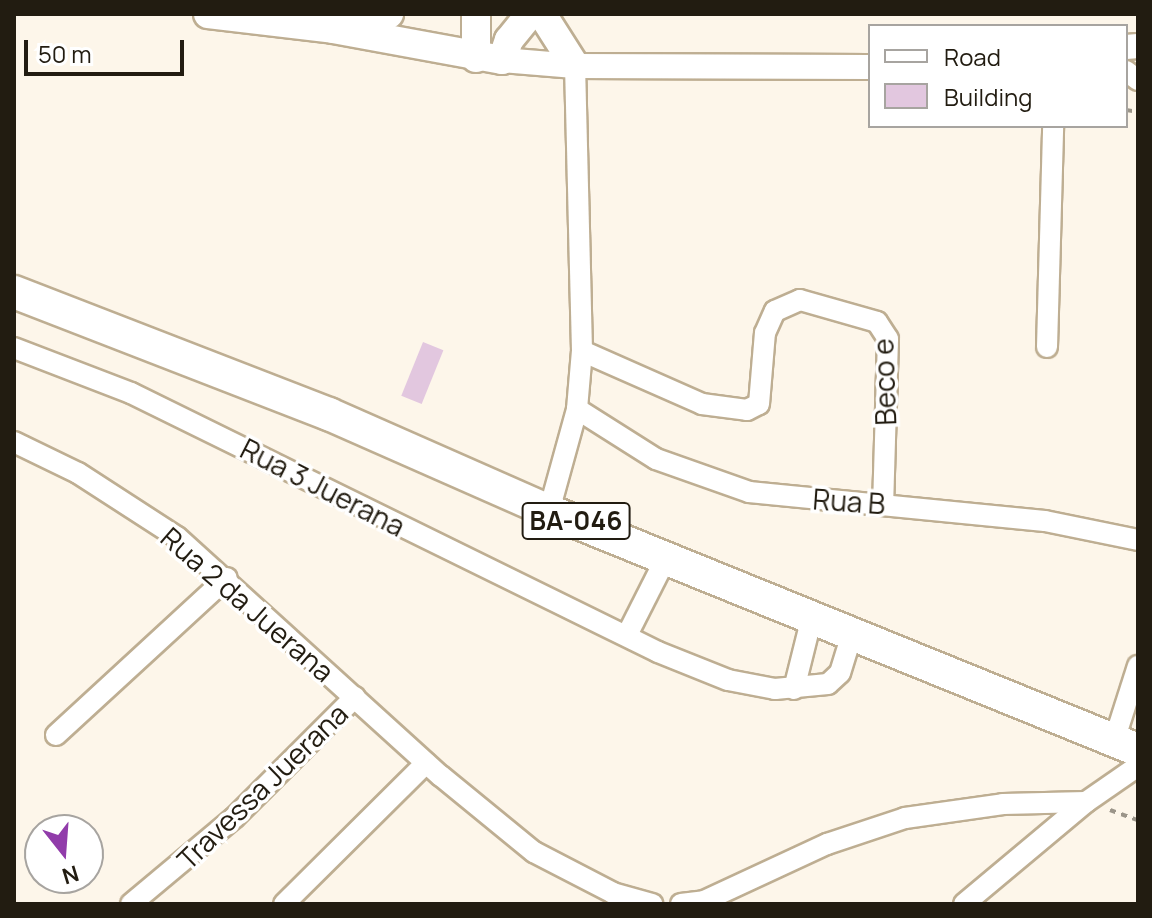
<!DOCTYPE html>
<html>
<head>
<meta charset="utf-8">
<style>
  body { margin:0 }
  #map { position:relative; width:1152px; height:918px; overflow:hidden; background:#fdf6ea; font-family:Manrope,sans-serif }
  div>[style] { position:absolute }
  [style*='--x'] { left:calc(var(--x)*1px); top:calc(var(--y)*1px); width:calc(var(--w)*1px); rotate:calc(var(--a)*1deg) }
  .building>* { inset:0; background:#e2c7df; transform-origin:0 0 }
  .path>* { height:4px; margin-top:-2px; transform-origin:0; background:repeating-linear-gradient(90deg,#9b9589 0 6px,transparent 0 12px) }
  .roads { filter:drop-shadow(2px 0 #beae92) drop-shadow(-2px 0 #beae92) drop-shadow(0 2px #beae92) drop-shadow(0 -2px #beae92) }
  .minor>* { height:20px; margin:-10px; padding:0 10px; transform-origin:10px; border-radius:10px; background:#fff }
  .tertiary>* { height:24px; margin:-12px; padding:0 12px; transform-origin:12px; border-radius:12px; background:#fff }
  .secondary>* { height:28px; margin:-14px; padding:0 14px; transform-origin:14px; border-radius:14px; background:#fff }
  .primary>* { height:32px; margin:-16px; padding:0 16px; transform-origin:16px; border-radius:16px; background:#fff }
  span { translate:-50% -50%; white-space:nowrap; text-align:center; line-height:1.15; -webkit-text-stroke:7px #fff; paint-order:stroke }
  .shield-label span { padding:2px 6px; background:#fff; border:2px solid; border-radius:6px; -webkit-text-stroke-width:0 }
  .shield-label { font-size:26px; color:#221c11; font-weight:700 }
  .street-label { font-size:28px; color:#221c11 }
  .frame { position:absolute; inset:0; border:16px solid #221c11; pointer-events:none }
  .legend { position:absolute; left:868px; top:24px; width:260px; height:104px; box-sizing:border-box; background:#fff; border:2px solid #a7a4a0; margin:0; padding:10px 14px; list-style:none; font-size:24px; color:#221c11 }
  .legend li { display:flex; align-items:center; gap:16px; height:40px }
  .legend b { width:40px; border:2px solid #a7a4a0 }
  .north { position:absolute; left:24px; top:814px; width:80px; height:80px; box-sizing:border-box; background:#fff; border:2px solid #a7a4a0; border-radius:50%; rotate:163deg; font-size:22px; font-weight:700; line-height:32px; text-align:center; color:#221c11 }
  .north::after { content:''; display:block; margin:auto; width:28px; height:36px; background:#913caa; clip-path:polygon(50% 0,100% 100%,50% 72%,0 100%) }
  .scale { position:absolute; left:24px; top:40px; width:160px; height:36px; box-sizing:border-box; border:4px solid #221c11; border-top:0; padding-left:10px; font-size:24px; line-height:28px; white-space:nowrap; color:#221c11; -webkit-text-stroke:6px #fff; paint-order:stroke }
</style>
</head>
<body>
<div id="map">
  <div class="building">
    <div style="left:423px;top:342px;width:22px;height:58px;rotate:22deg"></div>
  </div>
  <div class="path">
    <div style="--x:1126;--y:110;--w:12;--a:9"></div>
    <div style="--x:1110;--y:810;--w:30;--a:20"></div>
  </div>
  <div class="roads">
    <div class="minor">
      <div style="--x:1126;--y:71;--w:15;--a:37"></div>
      <div style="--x:1047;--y:347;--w:221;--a:-88.4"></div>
      <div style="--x:14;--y:348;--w:125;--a:21"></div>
      <div style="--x:131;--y:393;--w:587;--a:26.17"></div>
      <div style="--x:658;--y:652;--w:75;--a:21.8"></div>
      <div style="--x:728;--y:680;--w:48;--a:10.8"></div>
      <div style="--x:775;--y:689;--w:53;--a:-5.4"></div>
      <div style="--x:828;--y:684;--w:16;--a:-43"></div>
      <div style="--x:840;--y:673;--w:41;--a:-72.9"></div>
      <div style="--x:582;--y:351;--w:131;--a:23.8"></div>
      <div style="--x:702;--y:404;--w:45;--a:7.6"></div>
      <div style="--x:747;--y:410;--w:13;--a:-27"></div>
      <div style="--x:759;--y:404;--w:71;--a:-85.2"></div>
      <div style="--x:765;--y:333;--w:24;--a:-66"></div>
      <div style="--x:775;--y:311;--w:27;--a:-24"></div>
      <div style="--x:800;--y:300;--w:80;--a:15.9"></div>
      <div style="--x:877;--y:322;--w:20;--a:57"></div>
      <div style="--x:888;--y:339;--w:165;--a:91.7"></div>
      <div style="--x:577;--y:409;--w:93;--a:32.3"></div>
      <div style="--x:656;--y:459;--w:99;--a:19.5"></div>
      <div style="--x:749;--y:492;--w:297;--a:5.6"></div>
      <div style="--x:1045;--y:521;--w:95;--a:11.5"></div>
      <div style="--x:14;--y:442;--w:71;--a:25.8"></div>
      <div style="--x:78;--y:473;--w:118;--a:32.9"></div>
      <div style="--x:177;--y:537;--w:356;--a:42.2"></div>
      <div style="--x:441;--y:776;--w:120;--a:39.3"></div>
      <div style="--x:534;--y:852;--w:89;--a:27.4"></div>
      <div style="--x:613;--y:893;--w:41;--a:15.8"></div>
      <div style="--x:549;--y:511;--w:106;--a:-74.6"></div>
      <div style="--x:577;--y:409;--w:58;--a:-85.1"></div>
      <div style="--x:582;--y:351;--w:285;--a:-91.4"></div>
      <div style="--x:628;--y:633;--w:86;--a:-63.1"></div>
      <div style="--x:794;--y:689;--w:74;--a:-76"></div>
      <div style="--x:56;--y:735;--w:232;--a:-42.6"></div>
      <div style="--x:1114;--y:741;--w:79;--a:-72.3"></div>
      <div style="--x:131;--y:904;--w:134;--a:-39.9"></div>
      <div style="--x:234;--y:818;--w:171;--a:-45"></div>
      <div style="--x:284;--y:904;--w:200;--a:-44.8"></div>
      <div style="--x:681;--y:904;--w:23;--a:-7"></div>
      <div style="--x:704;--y:901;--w:136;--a:-24.9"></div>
      <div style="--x:827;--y:844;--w:82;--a:-18.4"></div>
      <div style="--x:905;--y:818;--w:99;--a:-8.1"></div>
      <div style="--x:1003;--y:804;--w:83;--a:-1.4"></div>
      <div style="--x:964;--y:904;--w:159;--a:-39.9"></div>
      <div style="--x:1086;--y:802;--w:63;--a:-34.7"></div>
    </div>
    <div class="tertiary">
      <div style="--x:1126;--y:47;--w:12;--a:-5"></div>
      <div style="--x:502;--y:60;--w:73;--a:4.7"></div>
      <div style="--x:575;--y:66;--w:295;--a:0.2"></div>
    </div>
    <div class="secondary">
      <div style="--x:208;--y:14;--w:126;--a:6.8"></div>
      <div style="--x:333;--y:29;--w:172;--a:10.4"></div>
      <div style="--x:502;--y:60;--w:21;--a:-71"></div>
      <div style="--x:509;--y:40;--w:33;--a:-51"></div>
      <div style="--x:542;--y:14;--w:62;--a:57.6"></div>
      <div style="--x:340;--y:28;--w:51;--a:-15.9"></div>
      <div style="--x:476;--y:58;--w:44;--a:-90"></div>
    </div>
    <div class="primary">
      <div style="--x:14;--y:292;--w:338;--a:21.2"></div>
      <div style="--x:329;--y:414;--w:240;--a:23.8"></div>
      <div style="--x:549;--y:511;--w:636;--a:22.09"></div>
    </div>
  </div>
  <div class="shield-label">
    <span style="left:576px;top:521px">BA-046</span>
  </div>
  <div class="street-label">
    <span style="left:884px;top:382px;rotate:-92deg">Beco e</span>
    <span style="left:323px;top:487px;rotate:27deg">Rua 3 Juerana</span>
    <span style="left:849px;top:501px;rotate:4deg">Rua B</span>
    <span style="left:248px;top:604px;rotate:41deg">Rua 2 da Juerana</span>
    <span style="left:262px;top:786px;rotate:-44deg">Travessa Juerana</span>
  </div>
  <div class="frame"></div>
  <ul class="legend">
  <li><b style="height:10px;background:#fff"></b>Road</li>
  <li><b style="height:22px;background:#e2c7df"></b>Building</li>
  </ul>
  <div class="north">N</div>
  <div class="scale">50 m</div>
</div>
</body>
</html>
